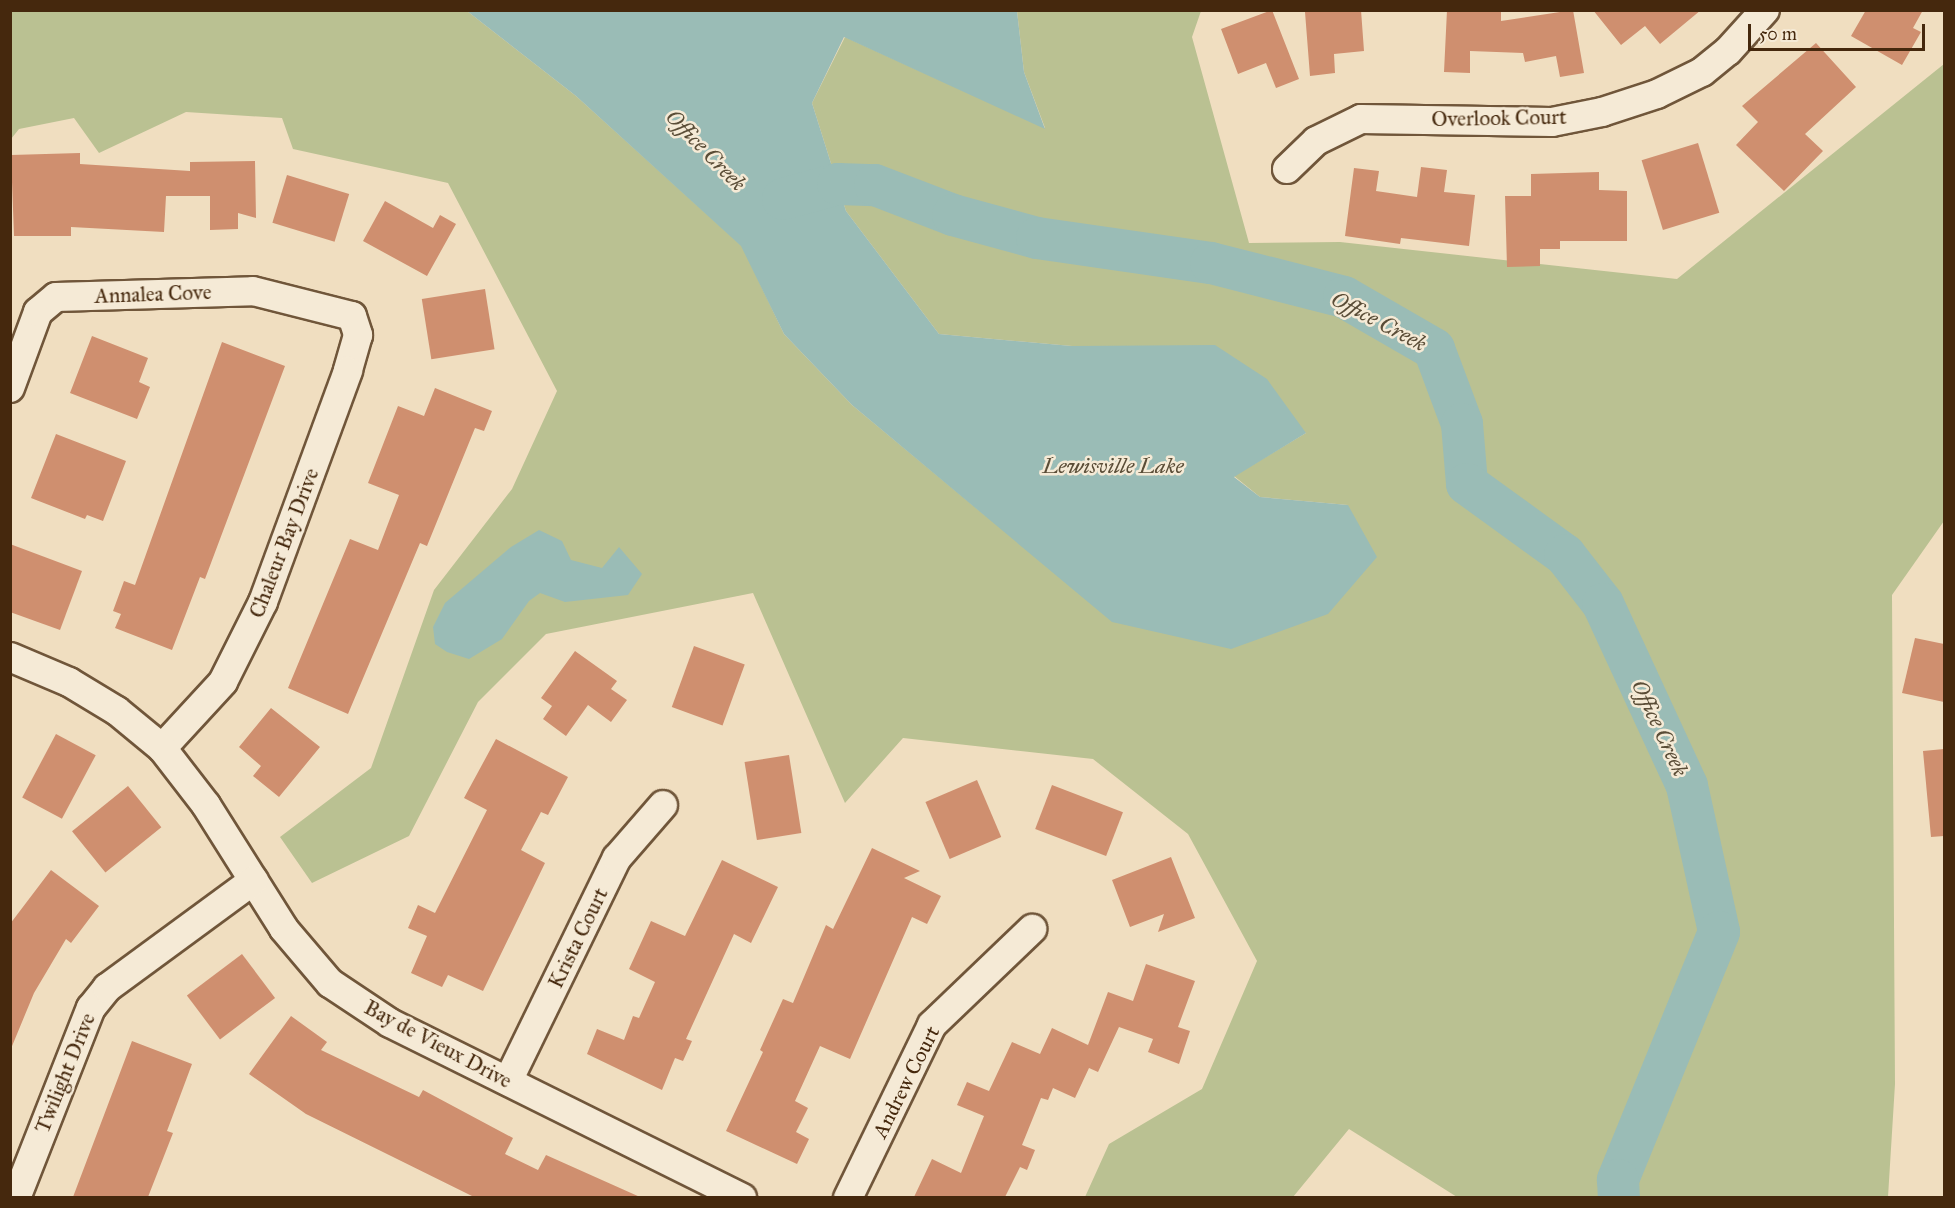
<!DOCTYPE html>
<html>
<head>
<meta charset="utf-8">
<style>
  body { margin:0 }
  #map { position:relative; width:1955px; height:1208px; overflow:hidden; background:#f0dec0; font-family:"IM FELL Great Primer",serif }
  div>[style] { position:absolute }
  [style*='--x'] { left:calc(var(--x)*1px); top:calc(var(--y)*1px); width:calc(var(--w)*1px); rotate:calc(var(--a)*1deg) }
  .green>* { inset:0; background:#bac192 }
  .water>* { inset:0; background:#9abcb6 }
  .river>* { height:42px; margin:-21px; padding:0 21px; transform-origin:21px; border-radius:21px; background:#9abcb6 }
  .building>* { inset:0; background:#cf8f6f; transform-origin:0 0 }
  .roads { filter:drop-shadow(2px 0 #70563a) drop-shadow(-2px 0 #70563a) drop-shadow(0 2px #70563a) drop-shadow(0 -2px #70563a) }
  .minor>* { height:28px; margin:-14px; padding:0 14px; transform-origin:14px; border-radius:14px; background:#f5ead6 }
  span { translate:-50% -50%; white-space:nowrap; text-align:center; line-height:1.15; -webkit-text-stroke:5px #f5ead6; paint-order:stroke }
  .street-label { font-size:21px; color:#45280d }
  .water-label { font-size:22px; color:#5a4d37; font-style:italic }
  .frame { position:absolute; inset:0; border:12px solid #45280d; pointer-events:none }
  .scale { position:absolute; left:1748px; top:24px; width:177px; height:27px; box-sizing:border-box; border:3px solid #45280d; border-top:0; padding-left:8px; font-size:18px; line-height:21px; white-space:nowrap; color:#45280d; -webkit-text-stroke:4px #f5ead6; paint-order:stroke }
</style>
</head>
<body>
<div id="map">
  <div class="green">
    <div style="clip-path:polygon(11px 11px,467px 11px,576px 96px,742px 246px,784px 334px,852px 405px,987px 517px,1348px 505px,1260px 497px,1234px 476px,1306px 433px,1072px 346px,939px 334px,846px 211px,812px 103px,845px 37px,1045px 128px,1024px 72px,1017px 11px,1201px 11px,1192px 37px,1249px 243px,1340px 242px,1677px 279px,1944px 64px,1944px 521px,1892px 595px,1895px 1084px,1888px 1197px,1457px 1197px,1349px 1129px,1293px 1197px,1085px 1197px,1109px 1144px,1202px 1089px,1257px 961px,1188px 834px,1093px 759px,903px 738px,845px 803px,753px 593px,546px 634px,478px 702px,409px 836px,312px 883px,280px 837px,371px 768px,434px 590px,512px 489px,557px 391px,448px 183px,293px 149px,282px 118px,186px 112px,99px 153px,74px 118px,19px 129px,11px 139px)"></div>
  </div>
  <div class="water">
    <div style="clip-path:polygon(467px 11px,1017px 11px,1024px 72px,1045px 129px,844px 37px,812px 103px,846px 211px,939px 334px,1072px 346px,1215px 345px,1267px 379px,1306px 433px,1234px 477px,1260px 497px,1348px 505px,1377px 557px,1328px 614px,1231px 649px,1112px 622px,852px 405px,784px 334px,741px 246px,576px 96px)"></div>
    <div style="clip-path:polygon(539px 530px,562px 541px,571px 560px,602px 568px,619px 547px,642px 574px,628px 595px,565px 602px,540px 593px,529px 601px,502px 639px,469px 659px,447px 652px,435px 644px,433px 627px,445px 603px,511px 547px)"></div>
  </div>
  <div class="river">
    <div style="--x:783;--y:199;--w:57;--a:-15.3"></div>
    <div style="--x:838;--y:184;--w:37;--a:2"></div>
    <div style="--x:875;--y:185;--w:84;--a:21"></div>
    <div style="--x:953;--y:215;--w:87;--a:15.3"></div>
    <div style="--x:1037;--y:238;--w:176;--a:8.2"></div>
    <div style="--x:1211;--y:263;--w:137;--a:14.3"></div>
    <div style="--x:1344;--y:297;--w:104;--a:30"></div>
    <div style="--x:1434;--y:349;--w:80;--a:69.5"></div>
    <div style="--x:1462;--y:424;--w:60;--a:85.2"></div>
    <div style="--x:1467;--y:484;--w:121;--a:35.9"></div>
    <div style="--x:1565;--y:555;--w:62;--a:52.2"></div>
    <div style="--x:1603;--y:604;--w:200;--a:65.2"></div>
    <div style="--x:1687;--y:786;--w:149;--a:77.6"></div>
    <div style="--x:1719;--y:932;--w:268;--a:112.2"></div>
    <div style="--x:1618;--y:1180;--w:18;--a:87"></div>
  </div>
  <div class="building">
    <div style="clip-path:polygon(1272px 10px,1299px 79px,1276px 88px,1266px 63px,1238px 74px,1221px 29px)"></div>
    <div style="clip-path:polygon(1361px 10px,1364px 51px,1334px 54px,1335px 73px,1310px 76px,1305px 12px)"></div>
    <div style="clip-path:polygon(1447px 10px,1501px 10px,1501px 21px,1573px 10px,1584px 73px,1560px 77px,1556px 56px,1525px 62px,1523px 53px,1470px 51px,1470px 73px,1444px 72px)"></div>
    <div style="clip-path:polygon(1593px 10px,1701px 10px,1660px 44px,1645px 26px,1621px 45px)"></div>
    <div style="clip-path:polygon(1866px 10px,1923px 10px,1913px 28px,1921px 32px,1902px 65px,1851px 36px)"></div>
    <div style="clip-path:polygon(1816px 43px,1856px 87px,1805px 134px,1823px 151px,1784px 191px,1736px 145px,1758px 122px,1742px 106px)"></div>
    <div style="left:1698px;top:143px;width:73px;height:59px;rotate:73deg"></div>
    <div style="clip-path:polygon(80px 153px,80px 164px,190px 171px,190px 162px,255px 161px,256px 218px,238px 213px,238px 229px,210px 230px,210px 196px,166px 196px,164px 232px,71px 227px,71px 236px,14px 236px,11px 155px)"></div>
    <div style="clip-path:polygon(1421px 167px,1447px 170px,1444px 192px,1475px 195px,1469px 246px,1401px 238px,1400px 244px,1345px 236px,1354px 168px,1379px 171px,1376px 191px,1417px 197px)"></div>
    <div style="clip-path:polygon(1599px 172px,1599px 190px,1627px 191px,1627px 241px,1560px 241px,1560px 249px,1540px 249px,1540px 266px,1507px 267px,1505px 196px,1531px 196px,1531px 174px)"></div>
    <div style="left:287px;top:175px;width:65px;height:50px;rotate:17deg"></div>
    <div style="clip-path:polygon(385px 201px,433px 228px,440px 215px,456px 224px,427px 276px,363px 241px)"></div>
    <div style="left:485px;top:289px;width:61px;height:64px;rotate:81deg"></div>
    <div style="clip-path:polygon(92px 336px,148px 358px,139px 382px,150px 387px,137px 419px,70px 393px)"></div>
    <div style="clip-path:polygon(222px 342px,285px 366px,205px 579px,200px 577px,172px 650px,115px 628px,121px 614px,113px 611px,124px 581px,135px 585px)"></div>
    <div style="clip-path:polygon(435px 388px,492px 411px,484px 431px,475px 428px,427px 546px,420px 543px,348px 714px,288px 688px,350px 539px,378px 550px,399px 495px,368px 483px,398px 406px,424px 416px)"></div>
    <div style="clip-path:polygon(56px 434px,126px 461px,103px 521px,87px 515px,85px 519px,31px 498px)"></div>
    <div style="clip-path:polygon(10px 544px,82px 571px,60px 630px,10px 612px)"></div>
    <div style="clip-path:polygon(1915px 638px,1944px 644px,1944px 702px,1902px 693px)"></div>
    <div style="left:694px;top:646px;width:54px;height:65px;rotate:20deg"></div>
    <div style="clip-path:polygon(575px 651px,617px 681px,611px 689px,627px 700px,611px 722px,588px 705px,566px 736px,543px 719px,552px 706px,541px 698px)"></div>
    <div style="clip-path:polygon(271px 708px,320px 747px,279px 797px,253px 776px,261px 766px,239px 747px)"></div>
    <div style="left:56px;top:734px;width:45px;height:72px;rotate:28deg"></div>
    <div style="clip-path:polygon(496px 739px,568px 777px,548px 815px,541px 812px,521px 850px,545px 863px,483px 991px,448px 975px,442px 987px,411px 973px,427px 936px,408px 928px,418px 905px,435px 913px,487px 810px,464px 798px)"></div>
    <div style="clip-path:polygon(1944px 749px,1944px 836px,1931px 837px,1923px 751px)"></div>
    <div style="left:789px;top:755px;width:79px;height:45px;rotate:81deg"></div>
    <div style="left:977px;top:780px;width:62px;height:56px;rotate:67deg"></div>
    <div style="left:1052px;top:785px;width:76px;height:47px;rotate:21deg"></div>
    <div style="left:128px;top:786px;width:53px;height:72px;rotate:51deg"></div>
    <div style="clip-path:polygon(872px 848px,920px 871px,904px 878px,941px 896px,927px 924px,912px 917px,850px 1059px,820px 1046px,795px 1101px,808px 1108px,796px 1132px,809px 1139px,797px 1164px,726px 1131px,763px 1052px,760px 1050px,783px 999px,793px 1003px,826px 925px,833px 929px)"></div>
    <div style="clip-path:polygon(1171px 857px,1195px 918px,1158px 932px,1164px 914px,1130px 927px,1112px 880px)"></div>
    <div style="clip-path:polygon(722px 860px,778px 887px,751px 943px,734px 934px,686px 1039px,692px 1041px,683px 1061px,675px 1058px,662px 1090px,587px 1054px,597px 1029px,624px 1040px,633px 1016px,639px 1018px,655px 982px,629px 969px,651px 921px,685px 936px)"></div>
    <div style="clip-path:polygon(51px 870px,99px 906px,71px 943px,66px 939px,34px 993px,10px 1051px,10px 924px)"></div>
    <div style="left:242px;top:954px;width:55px;height:69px;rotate:53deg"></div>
    <div style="clip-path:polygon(1146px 964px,1195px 981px,1178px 1027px,1190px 1031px,1179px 1064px,1148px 1052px,1153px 1039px,1119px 1027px,1098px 1072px,1089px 1068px,1075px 1098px,1053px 1088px,1048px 1100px,1041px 1098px,1022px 1145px,1035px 1150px,1027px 1170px,1020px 1167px,1005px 1197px,914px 1197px,932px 1159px,961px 1173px,984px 1116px,957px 1105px,967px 1082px,989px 1091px,1012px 1042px,1040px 1054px,1052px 1028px,1088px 1045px,1108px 992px,1133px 1001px)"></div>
    <div style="clip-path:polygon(291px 1016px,327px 1042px,321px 1050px,419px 1097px,423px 1090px,513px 1138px,505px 1154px,538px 1170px,546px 1155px,640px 1197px,474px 1197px,306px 1114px,249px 1074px)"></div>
    <div style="clip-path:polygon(132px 1041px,192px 1064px,167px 1131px,173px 1133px,148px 1197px,73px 1197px)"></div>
  </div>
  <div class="roads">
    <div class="minor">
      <div style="--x:1287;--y:169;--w:40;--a:-44"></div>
      <div style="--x:1316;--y:141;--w:50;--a:-26.1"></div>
      <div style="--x:1361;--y:119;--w:191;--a:0.9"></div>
      <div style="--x:1552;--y:122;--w:51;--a:-11.3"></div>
      <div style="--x:1602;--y:112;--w:58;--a:-18.1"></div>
      <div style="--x:1657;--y:94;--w:50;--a:-26.1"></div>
      <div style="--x:1702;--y:72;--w:33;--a:-39"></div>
      <div style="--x:1728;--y:51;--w:55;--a:-47.9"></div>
      <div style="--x:10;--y:388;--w:81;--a:-69.8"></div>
      <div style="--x:38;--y:312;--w:23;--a:-40"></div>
      <div style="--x:56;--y:297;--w:197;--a:-1.7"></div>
      <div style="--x:253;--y:291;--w:102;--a:14.2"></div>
      <div style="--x:352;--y:316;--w:20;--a:72"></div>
      <div style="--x:358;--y:335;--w:37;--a:106"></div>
      <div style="--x:348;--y:371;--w:246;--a:110.2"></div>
      <div style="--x:263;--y:602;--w:89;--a:116.6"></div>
      <div style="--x:223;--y:682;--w:90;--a:132.7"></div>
      <div style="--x:10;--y:657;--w:64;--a:23"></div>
      <div style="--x:69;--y:682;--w:56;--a:31.1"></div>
      <div style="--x:117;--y:711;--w:58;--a:39.4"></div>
      <div style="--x:162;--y:748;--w:72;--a:52.3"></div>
      <div style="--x:206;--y:805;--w:146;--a:57.8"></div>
      <div style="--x:284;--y:929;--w:71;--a:49.6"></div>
      <div style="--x:330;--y:983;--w:72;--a:33.7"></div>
      <div style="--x:390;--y:1023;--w:393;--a:26.4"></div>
      <div style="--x:508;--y:1081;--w:248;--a:-64"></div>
      <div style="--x:617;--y:858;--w:70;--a:-49"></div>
      <div style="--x:16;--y:1198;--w:204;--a:-68.5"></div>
      <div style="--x:91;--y:1008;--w:26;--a:-51"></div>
      <div style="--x:107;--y:988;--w:182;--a:-36.3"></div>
      <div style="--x:848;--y:1198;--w:192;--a:-64.1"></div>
      <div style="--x:932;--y:1025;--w:139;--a:-43.8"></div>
    </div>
  </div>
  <div class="street-label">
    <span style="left:1499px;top:118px;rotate:-1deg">Overlook Court</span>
    <span style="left:153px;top:294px;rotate:-2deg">Annalea Cove</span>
    <span style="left:284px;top:543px;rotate:-69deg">Chaleur Bay Drive</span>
    <span style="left:578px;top:938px;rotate:-64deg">Krista Court</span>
    <span style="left:438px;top:1044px;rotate:28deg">Bay de Vieux Drive</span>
    <span style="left:65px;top:1073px;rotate:-68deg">Twilight Drive</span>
    <span style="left:906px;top:1082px;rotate:-63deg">Andrew Court</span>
  </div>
  <div class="water-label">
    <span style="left:706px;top:150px;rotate:46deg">Office Creek</span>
    <span style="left:1379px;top:321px;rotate:28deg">Office Creek</span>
    <span style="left:1113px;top:466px">Lewisville Lake</span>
    <span style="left:1660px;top:728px;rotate:65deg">Office Creek</span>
  </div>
  <div class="frame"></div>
  <div class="scale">50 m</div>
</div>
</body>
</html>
